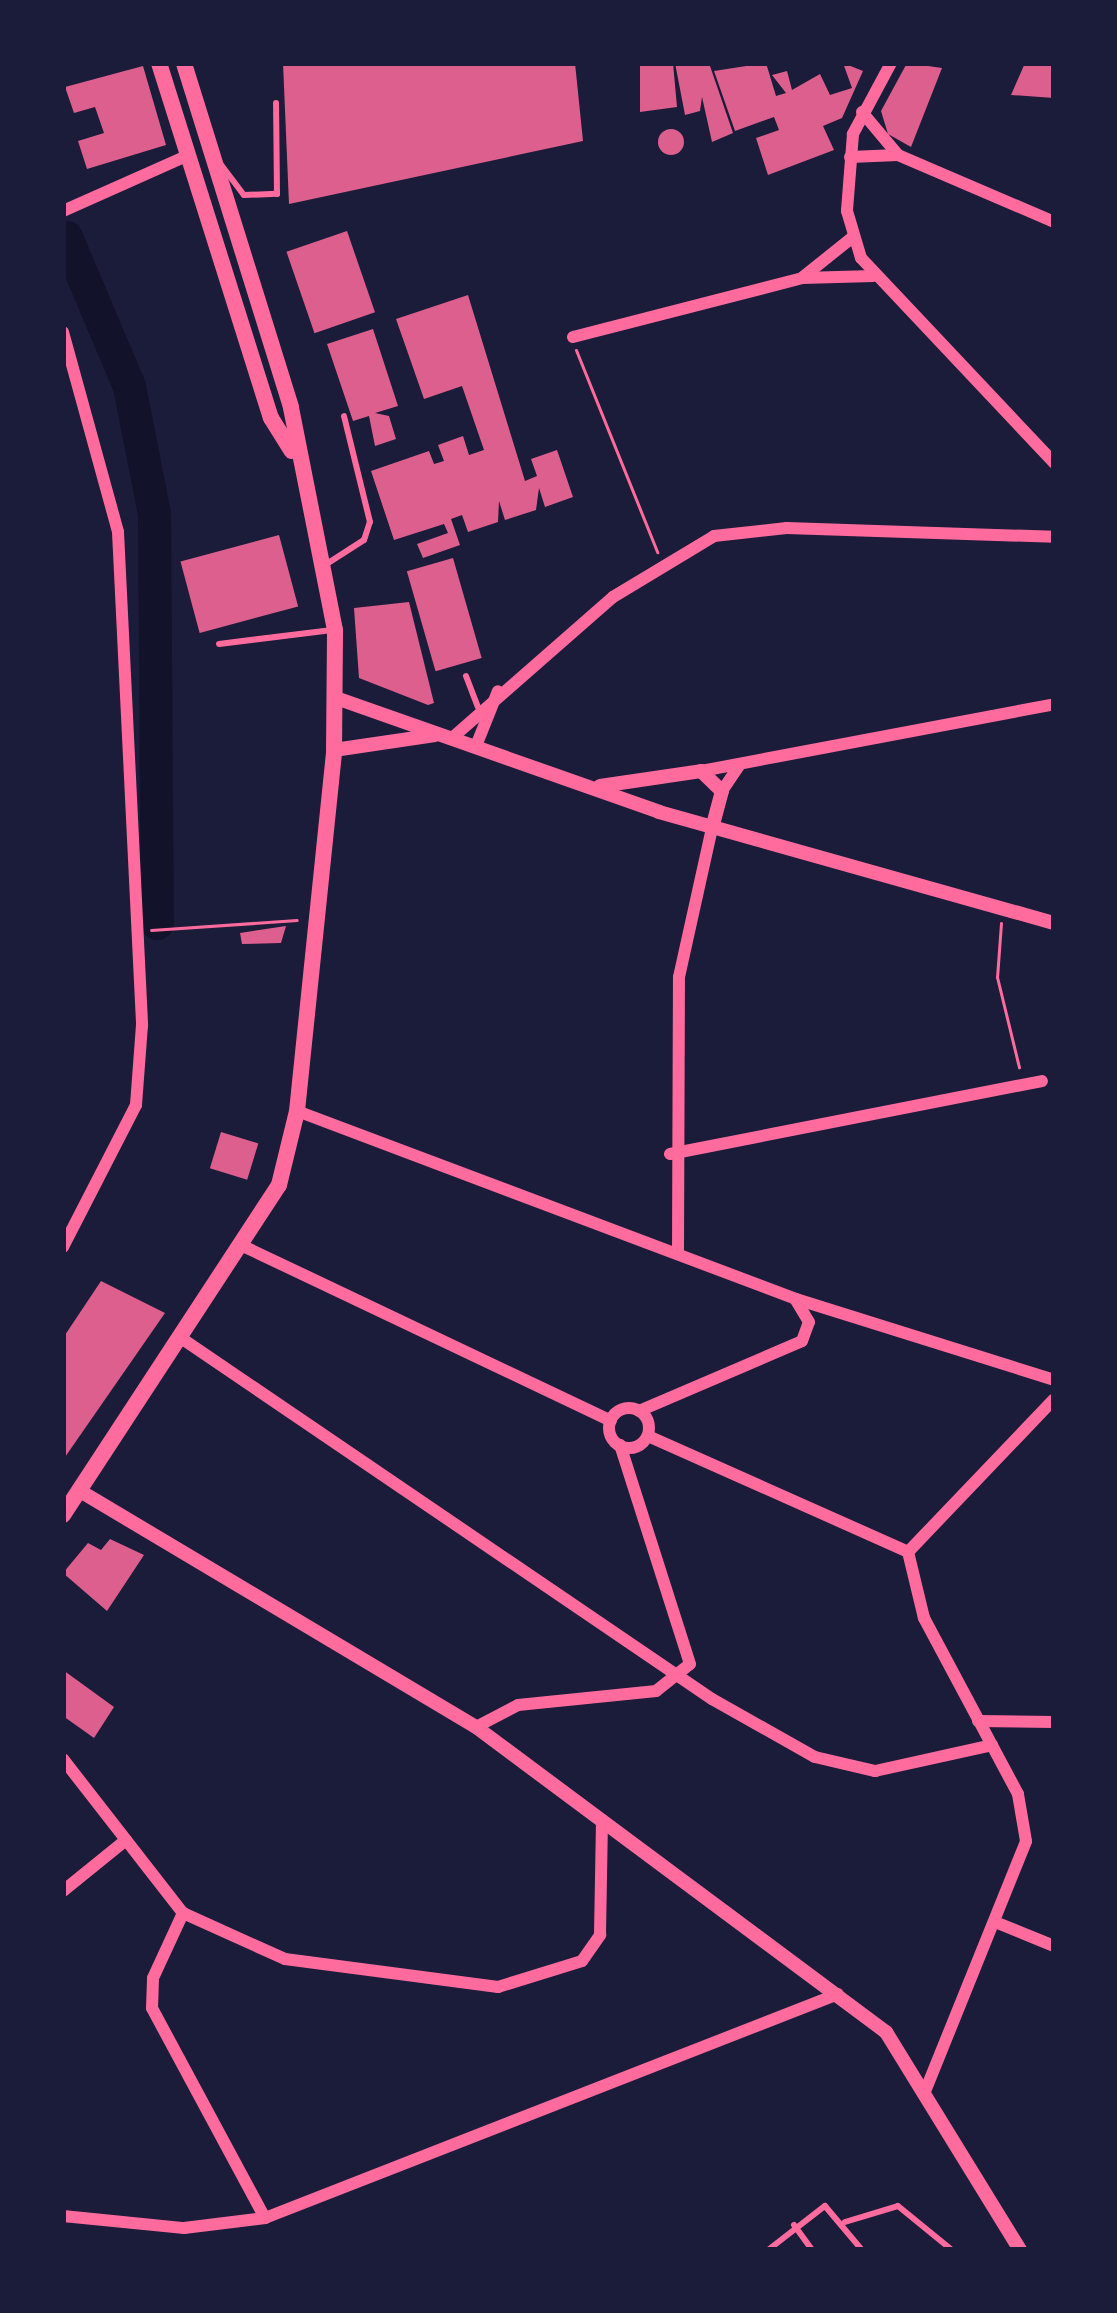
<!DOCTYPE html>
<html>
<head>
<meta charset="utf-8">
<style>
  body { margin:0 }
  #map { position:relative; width:1117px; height:2313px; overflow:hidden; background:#1b1b3a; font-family:Spectral,serif }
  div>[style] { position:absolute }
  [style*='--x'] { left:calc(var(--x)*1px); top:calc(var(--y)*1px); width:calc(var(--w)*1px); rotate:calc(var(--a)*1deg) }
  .river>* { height:33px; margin:-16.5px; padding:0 16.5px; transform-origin:16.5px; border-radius:16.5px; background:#12122b }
  .building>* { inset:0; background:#dd5f8e; transform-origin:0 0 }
  .round { border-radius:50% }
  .path>* { height:3px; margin:-1.5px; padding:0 1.5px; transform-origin:1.5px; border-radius:1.5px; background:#ff6b9d }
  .service>* { height:6px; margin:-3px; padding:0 3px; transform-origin:3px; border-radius:3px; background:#ff6b9d }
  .minor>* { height:12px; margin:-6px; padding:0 6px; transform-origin:6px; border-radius:6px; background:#ff6b9d }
  .minor>.ring { margin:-6px; padding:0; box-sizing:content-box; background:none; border:12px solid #ff6b9d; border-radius:50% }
  .tertiary>* { height:14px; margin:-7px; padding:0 7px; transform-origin:7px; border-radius:7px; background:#ff6b9d }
  .secondary>* { height:16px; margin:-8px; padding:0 8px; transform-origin:8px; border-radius:8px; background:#ff6b9d }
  span { translate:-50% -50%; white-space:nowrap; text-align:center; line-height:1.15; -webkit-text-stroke:9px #1b1b3a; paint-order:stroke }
  .frame { position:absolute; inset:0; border:66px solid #1b1b3a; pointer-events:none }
</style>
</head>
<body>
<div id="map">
  <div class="river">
    <div style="--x:66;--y:237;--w:162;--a:67.1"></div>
    <div style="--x:129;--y:386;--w:129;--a:78.9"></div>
    <div style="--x:154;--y:513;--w:410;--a:89.6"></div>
  </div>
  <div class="building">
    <div style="clip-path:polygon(283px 63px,575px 63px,583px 141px,289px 204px)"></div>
    <div style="clip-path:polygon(640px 63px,673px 63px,677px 107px,640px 112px)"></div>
    <div style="clip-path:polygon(675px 63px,709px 63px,733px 133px,712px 142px,702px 97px,700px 111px,685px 115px)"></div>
    <div style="clip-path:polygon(766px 63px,776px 96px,786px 93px,772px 75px,787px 71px,792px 90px,820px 74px,830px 95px,852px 88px,843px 63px,863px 71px,842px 118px,823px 126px,834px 150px,768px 175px,756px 138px,779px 130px,774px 117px,735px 131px,714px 71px)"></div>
    <div style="clip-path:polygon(907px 63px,942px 68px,911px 147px,888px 134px,881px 111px)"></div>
    <div style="clip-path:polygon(1025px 63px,1054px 63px,1054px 98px,1011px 95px)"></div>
    <div style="clip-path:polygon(143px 66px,166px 145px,87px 169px,78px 141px,104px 133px,95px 107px,74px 113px,65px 87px)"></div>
    <div class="round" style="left:658px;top:129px;width:26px;height:26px"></div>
    <div style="left:347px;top:231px;width:86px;height:64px;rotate:71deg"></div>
    <div style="clip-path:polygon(468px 295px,525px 481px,537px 476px,531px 459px,557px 450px,573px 497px,545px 507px,539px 488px,536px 510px,505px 520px,499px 501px,498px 522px,468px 532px,462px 515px,451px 519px,460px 545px,423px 558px,417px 544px,448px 533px,444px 524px,394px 540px,371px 471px,429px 451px,434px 464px,444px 461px,438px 445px,463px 436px,469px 455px,484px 450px,462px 386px,424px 399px,396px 319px)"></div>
    <div style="clip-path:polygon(373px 329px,398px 406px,375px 413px,389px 416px,396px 439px,375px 446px,369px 416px,353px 421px,327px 344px)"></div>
    <div style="left:279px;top:535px;width:74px;height:102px;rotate:75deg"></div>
    <div style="left:453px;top:558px;width:104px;height:48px;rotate:74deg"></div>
    <div style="clip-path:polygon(409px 602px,434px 703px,428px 705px,359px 678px,354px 608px)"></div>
    <div style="clip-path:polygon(286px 926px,281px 943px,242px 944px,240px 933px)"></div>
    <div style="left:221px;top:1132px;width:39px;height:38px;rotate:17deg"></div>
    <div style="clip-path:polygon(101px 1281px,165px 1313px,63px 1460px,63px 1338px)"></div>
    <div style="clip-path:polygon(110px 1539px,144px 1555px,107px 1611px,63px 1573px,88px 1543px,101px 1550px)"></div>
    <div style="clip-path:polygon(63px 1670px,114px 1707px,94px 1738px,63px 1716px)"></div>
  </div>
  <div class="path">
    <div style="--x:576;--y:350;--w:218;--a:68.1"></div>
    <div style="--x:1001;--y:923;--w:54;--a:94.2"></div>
    <div style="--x:997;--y:977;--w:93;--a:76.3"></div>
    <div style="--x:151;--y:930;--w:146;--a:-3.9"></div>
  </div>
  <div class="service">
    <div style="--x:222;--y:166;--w:36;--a:53"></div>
    <div style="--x:244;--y:195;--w:33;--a:-2"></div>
    <div style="--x:277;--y:194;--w:91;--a:-90.6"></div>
    <div style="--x:325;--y:565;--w:46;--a:-32.7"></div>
    <div style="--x:364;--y:540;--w:19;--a:-72"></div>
    <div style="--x:370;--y:522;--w:109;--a:-103.8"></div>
    <div style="--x:219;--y:644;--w:114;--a:-7.1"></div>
    <div style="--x:466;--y:676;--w:33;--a:69"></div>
    <div style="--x:845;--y:2222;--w:55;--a:-16.8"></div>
    <div style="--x:898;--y:2206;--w:70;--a:39.2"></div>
    <div style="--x:794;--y:2225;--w:31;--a:54"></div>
    <div style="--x:768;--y:2250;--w:72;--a:-37.7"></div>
    <div style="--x:825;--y:2206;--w:57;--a:49.9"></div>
  </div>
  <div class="minor">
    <div style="--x:891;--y:63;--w:81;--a:118.2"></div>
    <div style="--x:853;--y:134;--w:77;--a:94.5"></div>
    <div style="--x:847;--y:211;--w:49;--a:73.4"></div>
    <div style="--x:861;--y:258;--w:282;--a:46.7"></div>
    <div style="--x:862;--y:112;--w:56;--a:50.1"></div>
    <div style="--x:850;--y:157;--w:48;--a:-2.4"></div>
    <div style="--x:898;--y:155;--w:170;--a:23.2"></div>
    <div style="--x:63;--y:211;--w:138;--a:-24"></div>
    <div style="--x:803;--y:277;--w:64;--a:-38.7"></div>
    <div style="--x:63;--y:332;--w:207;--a:74.6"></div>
    <div style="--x:118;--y:532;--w:494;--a:87.2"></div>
    <div style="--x:142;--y:1025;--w:80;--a:94.3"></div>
    <div style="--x:136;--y:1105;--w:160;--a:117.2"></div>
    <div style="--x:573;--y:337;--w:236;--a:-14.4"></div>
    <div style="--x:802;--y:278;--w:71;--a:-1.6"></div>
    <div style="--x:452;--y:738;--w:214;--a:-41.2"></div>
    <div style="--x:613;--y:597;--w:118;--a:-31.1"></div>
    <div style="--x:714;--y:536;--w:73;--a:-6.3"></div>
    <div style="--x:787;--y:528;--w:267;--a:1.9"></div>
    <div style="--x:476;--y:746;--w:59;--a:-68.2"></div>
    <div style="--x:701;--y:771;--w:359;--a:-10.7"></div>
    <div style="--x:722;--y:791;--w:32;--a:-56"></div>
    <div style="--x:297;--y:1111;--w:533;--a:20.64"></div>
    <div style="--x:796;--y:1299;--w:270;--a:17.4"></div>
    <div style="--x:670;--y:1154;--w:379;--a:-11.1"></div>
    <div style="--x:245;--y:1247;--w:405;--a:25.4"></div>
    <div style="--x:678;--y:1252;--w:275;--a:-89.8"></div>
    <div style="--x:679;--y:977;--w:153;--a:-77.5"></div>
    <div style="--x:181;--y:1338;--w:642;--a:34.21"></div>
    <div style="--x:712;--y:1699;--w:118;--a:29.4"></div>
    <div style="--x:815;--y:1757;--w:62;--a:13.1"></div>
    <div style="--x:875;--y:1771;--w:120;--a:-12.5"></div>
    <div class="ring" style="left:609px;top:1408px;width:28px;height:28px"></div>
    <div style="--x:639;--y:1411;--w:177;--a:-23.2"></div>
    <div style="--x:802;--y:1341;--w:20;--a:-70"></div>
    <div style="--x:809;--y:1322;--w:26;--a:-121"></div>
    <div style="--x:648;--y:1436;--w:285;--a:24"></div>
    <div style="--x:978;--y:1721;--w:76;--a:0.8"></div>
    <div style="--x:476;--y:1727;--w:47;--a:-27.6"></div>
    <div style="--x:518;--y:1705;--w:139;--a:-5.8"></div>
    <div style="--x:656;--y:1691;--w:43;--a:-38.5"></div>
    <div style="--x:690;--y:1664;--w:230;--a:-107.7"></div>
    <div style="--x:63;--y:1759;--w:195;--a:52.1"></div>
    <div style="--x:63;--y:1891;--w:81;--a:-39"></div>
    <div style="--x:1000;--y:1924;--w:58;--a:22.2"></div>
    <div style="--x:926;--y:2089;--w:267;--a:-68"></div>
    <div style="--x:1026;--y:1841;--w:48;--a:-99.7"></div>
    <div style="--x:1018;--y:1794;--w:200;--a:-118.1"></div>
    <div style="--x:924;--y:1618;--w:68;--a:-103.6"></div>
    <div style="--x:908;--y:1552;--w:211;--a:-46.3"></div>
    <div style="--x:63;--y:2216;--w:122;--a:5.7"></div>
    <div style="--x:184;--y:2228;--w:82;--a:-7"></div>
    <div style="--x:265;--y:2218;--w:615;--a:-21.35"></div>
    <div style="--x:265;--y:2218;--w:238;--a:-118.3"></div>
    <div style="--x:152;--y:2008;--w:30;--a:-88"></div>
    <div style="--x:153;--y:1978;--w:72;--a:-65.2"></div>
    <div style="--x:183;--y:1913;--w:112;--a:24.3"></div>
    <div style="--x:285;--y:1959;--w:215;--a:7.5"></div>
    <div style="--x:498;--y:1987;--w:88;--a:-17.2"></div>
    <div style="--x:582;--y:1961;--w:32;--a:-55"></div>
    <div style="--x:600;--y:1935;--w:113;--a:-89"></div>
  </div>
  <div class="tertiary">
    <div style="--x:336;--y:698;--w:343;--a:19.4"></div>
    <div style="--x:659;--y:812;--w:410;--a:15.7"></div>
    <div style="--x:334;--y:750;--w:102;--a:-8.4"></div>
    <div style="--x:600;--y:786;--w:102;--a:-8.4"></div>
    <div style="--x:701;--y:771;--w:29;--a:44"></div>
    <div style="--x:722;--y:791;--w:38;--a:105"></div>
    <div style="--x:80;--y:1491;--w:461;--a:30.8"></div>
    <div style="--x:476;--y:1727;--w:511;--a:36.65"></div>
    <div style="--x:886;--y:2032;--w:256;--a:58.4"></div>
  </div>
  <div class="secondary">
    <div style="--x:159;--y:63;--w:372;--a:72.5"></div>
    <div style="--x:271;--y:418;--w:39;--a:58"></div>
    <div style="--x:63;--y:1515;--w:394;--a:-56.8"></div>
    <div style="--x:279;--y:1185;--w:76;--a:-76.3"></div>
    <div style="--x:297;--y:1111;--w:363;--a:-84.1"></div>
    <div style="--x:334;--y:750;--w:120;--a:-89.5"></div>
    <div style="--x:335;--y:630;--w:227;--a:-101.2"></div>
    <div style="--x:291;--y:407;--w:360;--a:-107.3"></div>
  </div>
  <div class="frame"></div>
</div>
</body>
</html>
